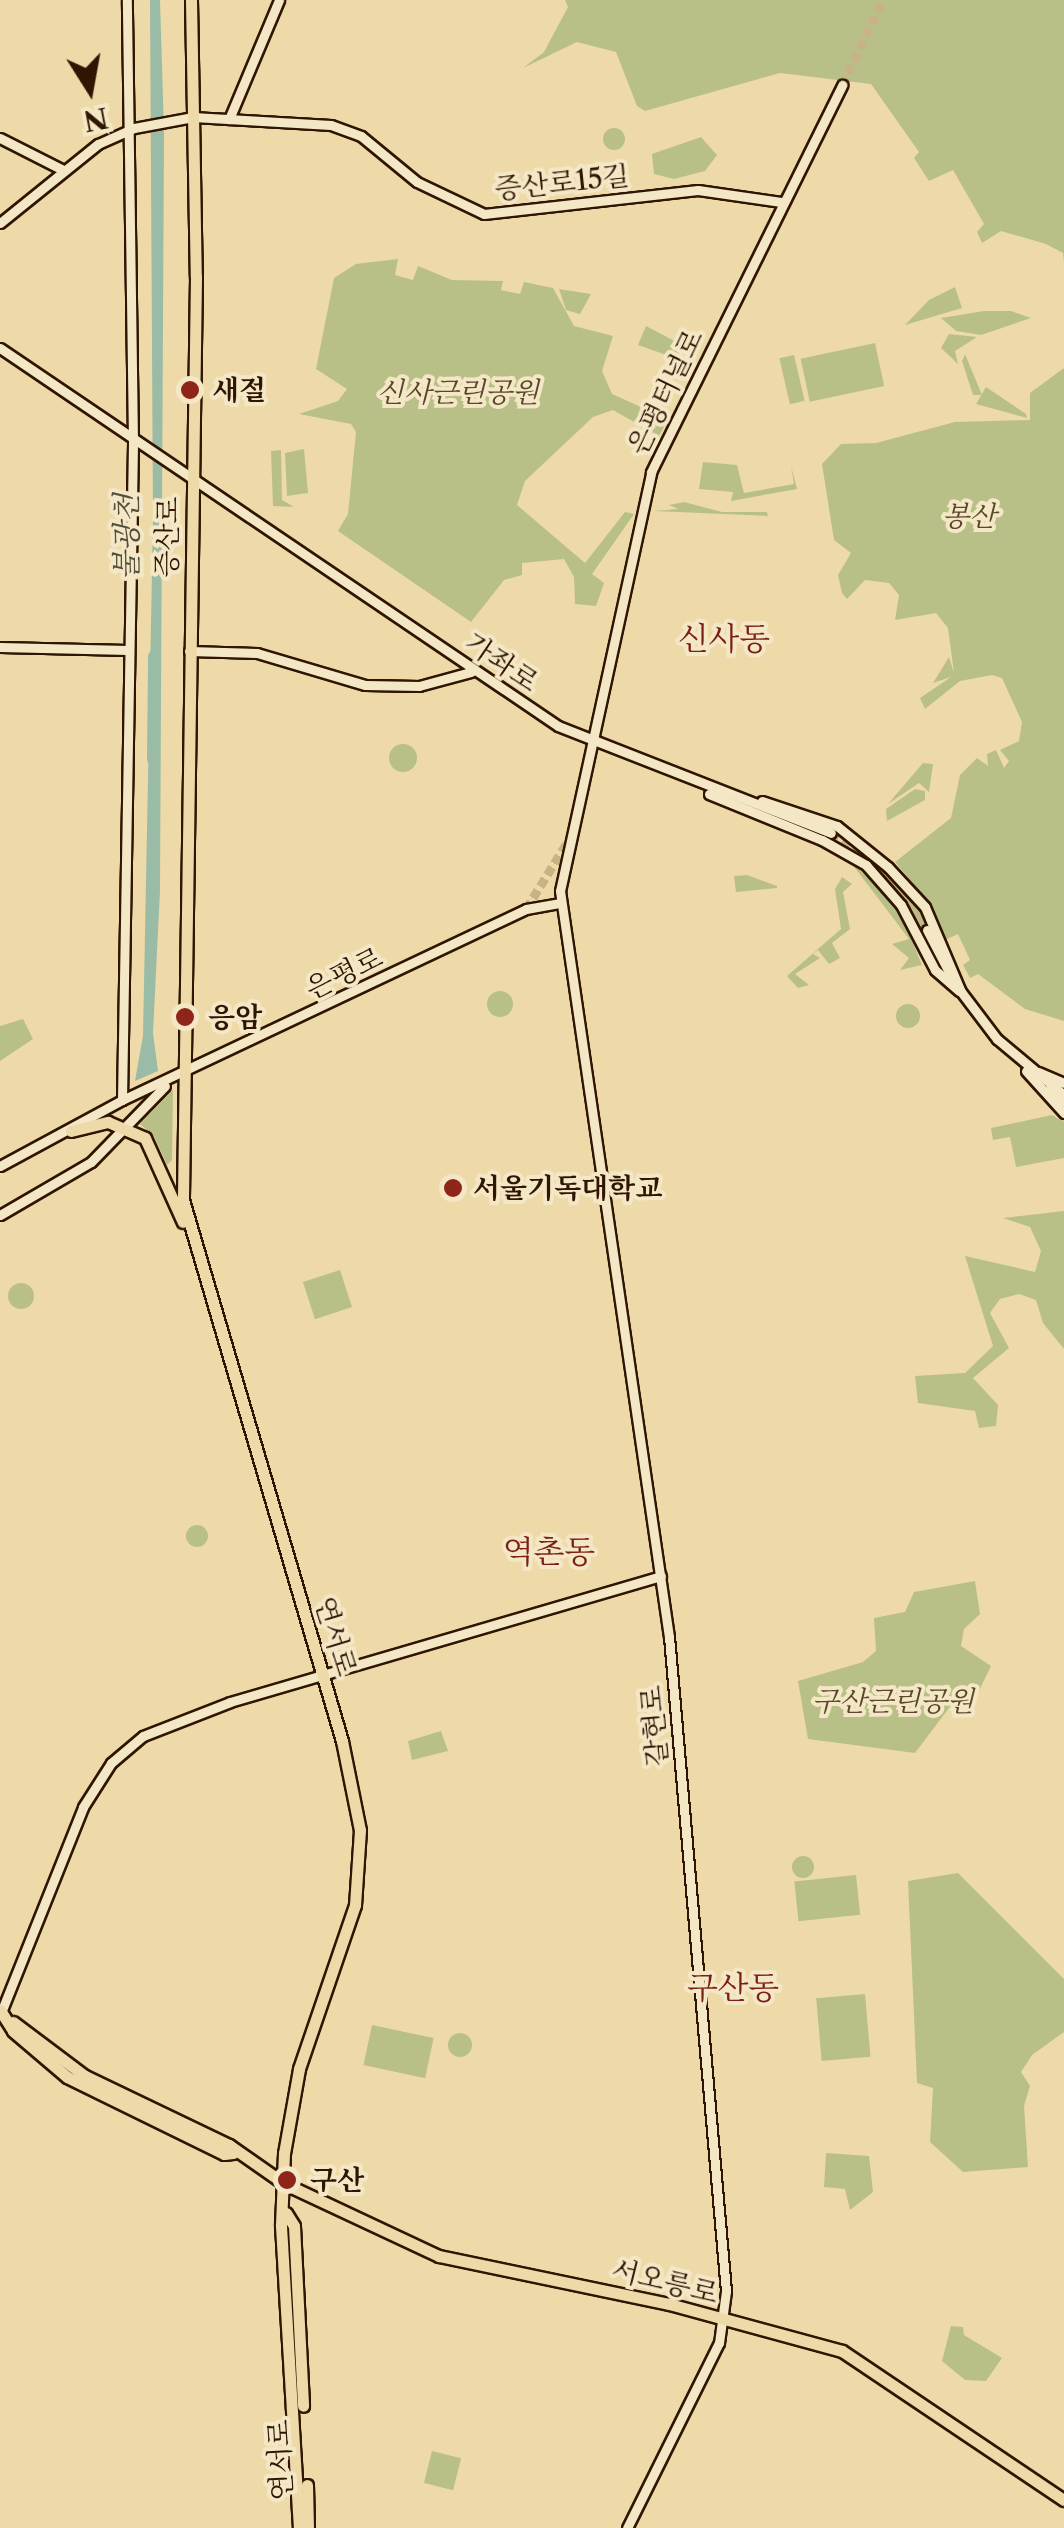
<!DOCTYPE html>
<html>
<head>
<meta charset="utf-8">
<style>
  body { margin:0 }
  #map { position:relative; width:1064px; height:2528px; overflow:hidden; background:#eedaa8; font-family:"Libre Caslon Text","Noto Serif KR",serif }
  div>[style] { position:absolute }
  [style*='--x'] { left:calc(var(--x)*1px); top:calc(var(--y)*1px); width:calc(var(--w)*1px); rotate:calc(var(--a)*1deg) }
  .green>* { inset:0; background:#b8c088; transform-origin:0 0 }
  .round { border-radius:50% }
  .water>* { inset:0; background:#9abba5 }
  .river>* { height:10px; margin:-5px; padding:0 5px; transform-origin:5px; border-radius:5px; background:#9abba5 }
  .secondary-tunnel>* { height:9px; margin-top:-4.5px; transform-origin:0; background:repeating-linear-gradient(90deg,#c8b387 0 9px,transparent 0 13.5px) }
  .roads { filter:drop-shadow(2px 0 #2f1502) drop-shadow(-2px 0 #2f1502) drop-shadow(0 2px #2f1502) drop-shadow(0 -2px #2f1502) }
  .secondary>* { height:9px; margin:-4.5px; padding:0 4.5px; transform-origin:4.5px; border-radius:4.5px; background:#f4e7c6 }
  .primary>* { height:11px; margin:-5.5px; padding:0 5.5px; transform-origin:5.5px; border-radius:5.5px; background:#eedaa8 }
  .dots>* { width:28px; height:28px; translate:-50% -50%; box-sizing:border-box; border:5px solid #f4e7c6; border-radius:50% }
  span { translate:-50% -50%; white-space:nowrap; text-align:center; line-height:1.15; -webkit-text-stroke:8px #f4e7c6; paint-order:stroke }
  .street-label { font-size:28px; color:#2f1502 }
  .poi-label { font-size:28px; color:#2f1502; font-weight:700 }
  .left { translate:0 -50%; text-align:left }
  .park-label { font-size:28px; color:#58482a; font-style:italic }
  .water-label { font-size:30px; color:#544f3b; font-style:italic }
  .quarter-label { font-size:32px; color:#7a1f14 }
  .north { position:absolute; left:40px; top:40px; width:100px; height:100px; -webkit-text-stroke:8px #f4e7c6; paint-order:stroke; rotate:169deg; font-size:28px; font-weight:700; line-height:40px; text-align:center; color:#2f1502 }
  .north::after { content:''; display:block; margin:auto; width:35px; height:45px; background:#2f1502; clip-path:polygon(50% 0,100% 100%,50% 72%,0 100%) }
</style>
</head>
<body>
<div id="map">
  <div class="green">
    <div style="clip-path:polygon(565px 0,1064px 0,1064px 262px,1063px 253px,1046px 244px,1001px 231px,982px 243px,977px 232px,984px 224px,953px 170px,929px 181px,914px 158px,919px 152px,871px 84px,780px 73px,645px 111px,637px 106px,616px 52px,577px 42px,523px 68px,544px 52px,568px 7px)"></div>
    <div class="round" style="left:603px;top:128px;width:22px;height:22px"></div>
    <div style="clip-path:polygon(701px 137px,717px 155px,705px 171px,674px 179px,654px 174px,652px 154px)"></div>
    <div style="clip-path:polygon(398px 259px,395px 275px,413px 280px,418px 266px,452px 280px,503px 281px,501px 290px,520px 294px,524px 282px,553px 288px,574px 326px,613px 336px,602px 371px,612px 394px,668px 419px,659px 436px,613px 410px,593px 417px,525px 481px,517px 505px,585px 563px,625px 512px,634px 514px,592px 574px,604px 583px,596px 606px,575px 604px,574px 577px,564px 559px,522px 563px,522px 575px,504px 580px,471px 622px,338px 531px,348px 514px,356px 432px,351px 424px,299px 414px,338px 401px,347px 389px,316px 369px,334px 278px,356px 264px)"></div>
    <div style="clip-path:polygon(955px 287px,962px 308px,905px 325px,929px 300px)"></div>
    <div style="clip-path:polygon(559px 289px,591px 294px,580px 314px,566px 310px)"></div>
    <div style="clip-path:polygon(984px 311px,1011px 311px,1031px 318px,981px 335px,956px 331px,941px 318px)"></div>
    <div style="clip-path:polygon(646px 326px,684px 346px,678px 359px,638px 345px)"></div>
    <div style="clip-path:polygon(949px 334px,977px 337px,955px 351px,958px 364px,941px 348px)"></div>
    <div style="left:875px;top:343px;width:44px;height:76px;rotate:78deg"></div>
    <div style="clip-path:polygon(969px 346px,965px 354px,982px 395px,973px 395px,962px 361px)"></div>
    <div style="left:794px;top:355px;width:47px;height:15px;rotate:77deg"></div>
    <div style="clip-path:polygon(1064px 368px,1064px 1021px,1025px 1009px,978px 974px,970px 978px,963px 965px,970px 960px,958px 934px,945px 940px,927px 900px,895px 862px,951px 818px,960px 775px,977px 758px,988px 766px,987px 754px,996px 750px,1004px 768px,1009px 761px,1000px 750px,1019px 741px,1022px 722px,1002px 678px,992px 675px,960px 681px,925px 709px,920px 698px,951px 677px,933px 683px,949px 657px,954px 673px,948px 628px,936px 613px,895px 620px,899px 595px,889px 583px,865px 580px,847px 599px,842px 593px,838px 575px,851px 553px,834px 540px,822px 464px,841px 444px,876px 443px,955px 422px,1030px 420px,1030px 393px)"></div>
    <div style="clip-path:polygon(986px 387px,1026px 414px,1027px 418px,976px 404px)"></div>
    <div style="clip-path:polygon(304px 449px,308px 493px,287px 496px,285px 453px)"></div>
    <div style="clip-path:polygon(281px 450px,282px 500px,294px 507px,273px 506px,271px 451px)"></div>
    <div style="clip-path:polygon(703px 462px,737px 465px,744px 493px,794px 484px,791px 466px,797px 489px,731px 501px,733px 492px,699px 489px)"></div>
    <div style="clip-path:polygon(684px 502px,722px 512px,767px 512px,768px 516px,654px 511px,678px 509px,669px 505px)"></div>
    <div class="round" style="left:389px;top:744px;width:28px;height:28px"></div>
    <div style="clip-path:polygon(923px 763px,933px 764px,929px 792px,919px 783px,888px 804px)"></div>
    <div style="clip-path:polygon(915px 789px,925px 791px,925px 800px,887px 821px,886px 809px)"></div>
    <div style="clip-path:polygon(849px 860px,898px 907px,922px 965px,900px 970px,909px 958px,892px 944px,909px 939px)"></div>
    <div style="clip-path:polygon(885px 868px,916px 897px,930px 923px,917px 930px,878px 874px)"></div>
    <div style="clip-path:polygon(747px 875px,777px 886px,777px 888px,736px 892px,734px 876px)"></div>
    <div style="clip-path:polygon(842px 877px,852px 884px,843px 892px,850px 929px,832px 943px,840px 958px,829px 964px,818px 950px,813px 954px,820px 958px,795px 974px,809px 985px,798px 988px,787px 976px,841px 929px,835px 889px)"></div>
    <div class="round" style="left:487px;top:991px;width:26px;height:26px"></div>
    <div class="round" style="left:896px;top:1004px;width:24px;height:24px"></div>
    <div style="clip-path:polygon(23px 1019px,33px 1039px,0 1061px,0 1026px)"></div>
    <div style="clip-path:polygon(173px 1090px,172px 1160px,167px 1165px,154px 1136px,140px 1124px)"></div>
    <div style="clip-path:polygon(1052px 1115px,1064px 1122px,1064px 1158px,1016px 1167px,1010px 1137px,993px 1140px,991px 1128px)"></div>
    <div style="clip-path:polygon(1064px 1211px,1064px 1349px,1043px 1323px,1036px 1300px,1019px 1294px,1000px 1299px,990px 1313px,1009px 1348px,973px 1378px,998px 1405px,996px 1426px,979px 1428px,975px 1411px,918px 1403px,915px 1376px,965px 1373px,993px 1346px,965px 1256px,1035px 1272px,1041px 1251px,1030px 1227px,1003px 1218px)"></div>
    <div style="left:340px;top:1270px;width:39px;height:39px;rotate:72deg"></div>
    <div class="round" style="left:8px;top:1283px;width:26px;height:26px"></div>
    <div class="round" style="left:186px;top:1525px;width:22px;height:22px"></div>
    <div style="clip-path:polygon(975px 1581px,980px 1614px,964px 1629px,961px 1646px,991px 1666px,975px 1699px,952px 1704px,915px 1753px,808px 1739px,798px 1681px,863px 1662px,876px 1651px,874px 1618px,905px 1612px,914px 1592px)"></div>
    <div style="clip-path:polygon(441px 1731px,448px 1751px,412px 1760px,408px 1741px)"></div>
    <div class="round" style="left:792px;top:1856px;width:22px;height:22px"></div>
    <div style="clip-path:polygon(958px 1873px,1064px 1979px,1064px 2032px,1032px 2055px,1021px 2072px,1030px 2086px,1024px 2106px,1028px 2167px,963px 2172px,930px 2142px,933px 2088px,917px 2083px,908px 1881px)"></div>
    <div style="left:856px;top:1875px;width:40px;height:62px;rotate:84deg"></div>
    <div style="left:865px;top:1994px;width:63px;height:49px;rotate:85deg"></div>
    <div style="left:372px;top:2025px;width:63px;height:41px;rotate:12deg"></div>
    <div class="round" style="left:448px;top:2033px;width:24px;height:24px"></div>
    <div style="clip-path:polygon(826px 2153px,869px 2156px,873px 2192px,850px 2210px,845px 2189px,824px 2187px)"></div>
    <div style="clip-path:polygon(951px 2326px,963px 2327px,964px 2335px,1002px 2358px,986px 2381px,965px 2380px,942px 2361px)"></div>
    <div style="left:432px;top:2451px;width:30px;height:33px;rotate:14deg"></div>
  </div>
  <div class="water">
    <div style="clip-path:polygon(150px 0,160px 0,164px 132px,160px 891px,153px 1033px,158px 1071px,135px 1081px,143px 1036px,153px 520px)"></div>
  </div>
  <div class="river">
    <div style="--x:152;--y:759;--w:103;--a:-89.4"></div>
  </div>
  <div class="secondary-tunnel">
    <div style="--x:842;--y:85;--w:94;--a:-64.2"></div>
    <div style="--x:831;--y:833;--w:63;--a:34.7"></div>
    <div style="--x:883;--y:869;--w:75;--a:54.2"></div>
    <div style="--x:526;--y:909;--w:78;--a:-58.2"></div>
  </div>
  <div class="roads">
    <div class="secondary">
      <div style="--x:229;--y:119;--w:129;--a:-67.2"></div>
      <div style="--x:0;--y:138;--w:71;--a:26.9"></div>
      <div style="--x:0;--y:223;--w:126;--a:-38.9"></div>
      <div style="--x:98;--y:144;--w:39;--a:-24"></div>
      <div style="--x:134;--y:128;--w:60;--a:-10.6"></div>
      <div style="--x:193;--y:117;--w:138;--a:3.3"></div>
      <div style="--x:331;--y:125;--w:32;--a:20"></div>
      <div style="--x:361;--y:136;--w:72;--a:39.4"></div>
      <div style="--x:417;--y:182;--w:74;--a:25.5"></div>
      <div style="--x:484;--y:214;--w:215;--a:-6.4"></div>
      <div style="--x:698;--y:190;--w:84;--a:8.2"></div>
      <div style="--x:0;--y:348;--w:674;--a:34.11"></div>
      <div style="--x:558;--y:726;--w:293;--a:21.4"></div>
      <div style="--x:0;--y:647;--w:128;--a:1.3"></div>
      <div style="--x:189;--y:651;--w:68;--a:1.7"></div>
      <div style="--x:257;--y:653;--w:113;--a:16.5"></div>
      <div style="--x:365;--y:685;--w:54;--a:1.1"></div>
      <div style="--x:419;--y:686;--w:54;--a:-15.1"></div>
      <div style="--x:709;--y:794;--w:122;--a:22.2"></div>
      <div style="--x:822;--y:840;--w:51;--a:29.6"></div>
      <div style="--x:866;--y:865;--w:53;--a:48.8"></div>
      <div style="--x:901;--y:905;--w:73;--a:62.4"></div>
      <div style="--x:935;--y:970;--w:32;--a:41"></div>
      <div style="--x:762;--y:801;--w:79;--a:18.4"></div>
      <div style="--x:837;--y:826;--w:65;--a:38.8"></div>
      <div style="--x:888;--y:867;--w:54;--a:47.2"></div>
      <div style="--x:925;--y:907;--w:92;--a:67"></div>
      <div style="--x:927;--y:930;--w:52;--a:62.4"></div>
      <div style="--x:959;--y:989;--w:63;--a:52.8"></div>
      <div style="--x:997;--y:1039;--w:87;--a:39.9"></div>
      <div style="--x:1026;--y:1071;--w:57;--a:47.9"></div>
      <div style="--x:1038;--y:1072;--w:28;--a:23"></div>
      <div style="--x:1050;--y:1088;--w:21;--a:49"></div>
      <div style="--x:122;--y:1100;--w:659;--a:-89.04"></div>
      <div style="--x:133;--y:441;--w:441;--a:-90.8"></div>
      <div style="--x:0;--y:1166;--w:139;--a:-28.4"></div>
      <div style="--x:122;--y:1100;--w:447;--a:-25.3"></div>
      <div style="--x:526;--y:909;--w:35;--a:-10"></div>
      <div style="--x:0;--y:1215;--w:105;--a:-30.2"></div>
      <div style="--x:91;--y:1162;--w:106;--a:-45.8"></div>
      <div style="--x:0;--y:2015;--w:224;--a:-68.2"></div>
      <div style="--x:83;--y:1807;--w:52;--a:-57.5"></div>
      <div style="--x:111;--y:1763;--w:42;--a:-40.2"></div>
      <div style="--x:143;--y:1736;--w:93;--a:-21.3"></div>
      <div style="--x:230;--y:1702;--w:449;--a:-16.3"></div>
      <div style="--x:627;--y:2528;--w:207;--a:-63.6"></div>
      <div style="--x:719;--y:2343;--w:52;--a:-82.3"></div>
      <div style="--x:726;--y:2291;--w:656;--a:-94.98"></div>
      <div style="--x:669;--y:1637;--w:754;--a:-98.31"></div>
      <div style="--x:560;--y:891;--w:429;--a:-77.7"></div>
      <div style="--x:651;--y:472;--w:432;--a:-63.7"></div>
    </div>
    <div class="primary">
      <div style="--x:191;--y:0;--w:277;--a:89"></div>
      <div style="--x:196;--y:277;--w:923;--a:90.81"></div>
      <div style="--x:183;--y:1200;--w:564;--a:73.62"></div>
      <div style="--x:342;--y:1741;--w:91;--a:78.6"></div>
      <div style="--x:360;--y:1830;--w:75;--a:93.8"></div>
      <div style="--x:355;--y:1905;--w:173;--a:108.9"></div>
      <div style="--x:299;--y:2069;--w:85;--a:100.1"></div>
      <div style="--x:284;--y:2153;--w:73;--a:92.4"></div>
      <div style="--x:281;--y:2226;--w:303;--a:86.6"></div>
      <div style="--x:71;--y:1131;--w:38;--a:-14"></div>
      <div style="--x:108;--y:1122;--w:40;--a:23.4"></div>
      <div style="--x:145;--y:1138;--w:92;--a:65.7"></div>
      <div style="--x:0;--y:2010;--w:25;--a:58"></div>
      <div style="--x:13;--y:2031;--w:71;--a:40.4"></div>
      <div style="--x:67;--y:2077;--w:175;--a:26.1"></div>
      <div style="--x:224;--y:2154;--w:9;--a:-6"></div>
      <div style="--x:13;--y:2022;--w:90;--a:36.9"></div>
      <div style="--x:85;--y:2076;--w:160;--a:25.6"></div>
      <div style="--x:229;--y:2145;--w:68;--a:34.9"></div>
      <div style="--x:285;--y:2184;--w:170;--a:25.1"></div>
      <div style="--x:439;--y:2256;--w:235;--a:11.8"></div>
      <div style="--x:669;--y:2304;--w:179;--a:15.2"></div>
      <div style="--x:842;--y:2351;--w:267;--a:33.9"></div>
      <div style="--x:286;--y:2213;--w:15;--a:58"></div>
      <div style="--x:294;--y:2226;--w:180;--a:87.1"></div>
      <div style="--x:307;--y:2485;--w:43;--a:88.7"></div>
    </div>
  </div>
  <div class="dots">
    <div style="left:190px;top:390px;background:#8f2418"></div>
    <div style="left:185px;top:1017px;background:#8f2418"></div>
    <div style="left:453px;top:1188px;background:#8f2418"></div>
    <div style="left:287px;top:2180px;background:#8f2418"></div>
  </div>
  <div class="street-label">
    <span style="left:562px;top:182px;rotate:-6deg">증산로15길</span>
    <span style="left:665px;top:392px;rotate:-64deg">은평터널로</span>
    <span style="left:167px;top:537px;rotate:-89deg">증산로</span>
    <span style="left:502px;top:662px;rotate:34deg">가좌로</span>
    <span style="left:344px;top:973px;rotate:-26deg">은평로</span>
    <span style="left:336px;top:1636px;rotate:73deg">연서로</span>
    <span style="left:654px;top:1726px;rotate:-95deg">갈현로</span>
    <span style="left:665px;top:2281px;rotate:14deg">서오릉로</span>
    <span style="left:280px;top:2460px;rotate:-93deg">연서로</span>
  </div>
  <div class="poi-label">
    <span class="left" style="left:212px;top:390px">새절</span>
    <span class="left" style="left:208px;top:1017px">응암</span>
    <span class="left" style="left:473px;top:1188px">서울기독대학교</span>
    <span class="left" style="left:310px;top:2180px">구산</span>
  </div>
  <div class="park-label">
    <span style="left:458px;top:392px">신사근린공원</span>
    <span style="left:969px;top:516px">봉산</span>
    <span style="left:893px;top:1701px">구산근린공원</span>
  </div>
  <div class="water-label">
    <span style="left:127px;top:537px;rotate:-90deg">불광천</span>
  </div>
  <div class="quarter-label">
    <span style="left:724px;top:639px">신사동</span>
    <span style="left:549px;top:1552px">역촌동</span>
    <span style="left:733px;top:1988px">구산동</span>
  </div>
  <div class="north">N</div>
</div>
</body>
</html>
